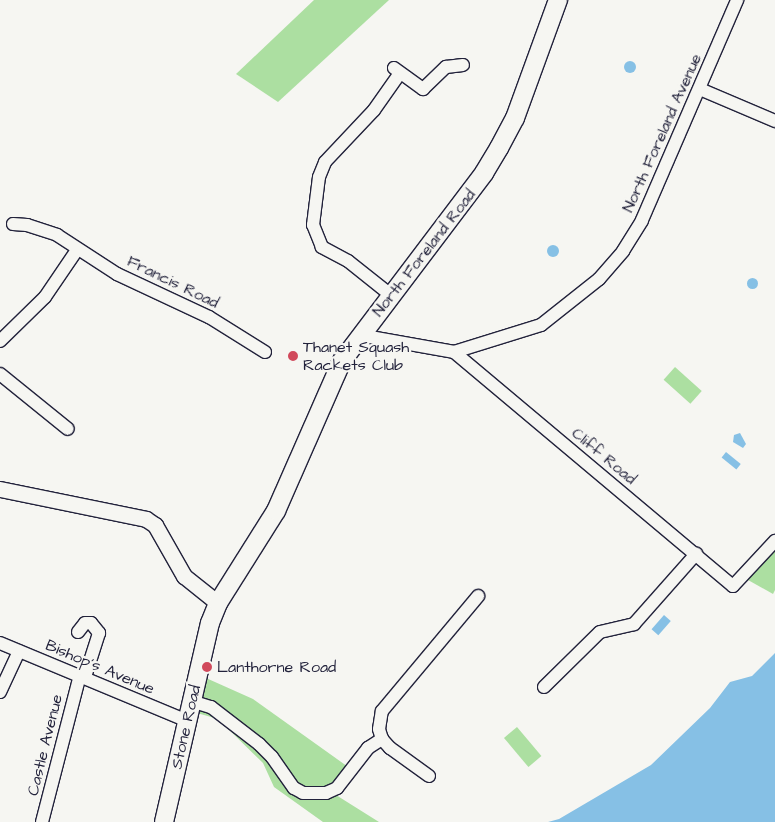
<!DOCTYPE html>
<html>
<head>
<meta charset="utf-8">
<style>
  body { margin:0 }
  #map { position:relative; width:775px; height:822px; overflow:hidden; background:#f6f6f2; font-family:"Architects Daughter",sans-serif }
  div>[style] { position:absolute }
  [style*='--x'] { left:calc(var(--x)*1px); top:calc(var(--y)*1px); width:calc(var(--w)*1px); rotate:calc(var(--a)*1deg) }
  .green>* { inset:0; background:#acdfa1; transform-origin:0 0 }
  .water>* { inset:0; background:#86c0e5; transform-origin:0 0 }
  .round { border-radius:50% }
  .roads { filter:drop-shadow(1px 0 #22223b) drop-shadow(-1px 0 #22223b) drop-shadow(0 1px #22223b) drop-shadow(0 -1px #22223b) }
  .minor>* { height:12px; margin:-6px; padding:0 6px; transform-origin:6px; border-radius:6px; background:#f6f6f2 }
  .tertiary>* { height:15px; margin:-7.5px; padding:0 7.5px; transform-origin:7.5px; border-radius:7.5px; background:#f6f6f2 }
  .secondary>* { height:18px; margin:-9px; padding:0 9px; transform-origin:9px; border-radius:9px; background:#f6f6f2 }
  .dots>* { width:14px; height:14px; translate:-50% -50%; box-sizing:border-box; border:2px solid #f6f6f2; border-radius:50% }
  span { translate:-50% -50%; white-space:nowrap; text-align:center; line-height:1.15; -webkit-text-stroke:4.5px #f6f6f2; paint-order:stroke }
  .street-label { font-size:16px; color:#22223b }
  .poi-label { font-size:16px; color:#22223b }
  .left { translate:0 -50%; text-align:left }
</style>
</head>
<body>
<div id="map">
  <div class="green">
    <div style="clip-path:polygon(314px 0,389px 0,278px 102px,236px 74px)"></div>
    <div style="left:675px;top:367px;width:36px;height:17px;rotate:42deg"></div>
    <div style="clip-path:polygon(775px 547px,775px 590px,773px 594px,748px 580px)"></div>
    <div style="clip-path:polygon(206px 678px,253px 699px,351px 769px,333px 788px,336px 795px,379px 822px,323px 822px,274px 787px,263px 763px,218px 719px,197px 713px)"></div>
    <div style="left:517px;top:727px;width:38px;height:17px;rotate:50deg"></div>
  </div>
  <div class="water">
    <div class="round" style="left:624px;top:61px;width:12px;height:12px"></div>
    <div class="round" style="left:547px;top:245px;width:12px;height:12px"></div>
    <div class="round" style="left:746.5px;top:277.5px;width:11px;height:11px"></div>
    <div style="clip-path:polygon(740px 433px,746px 444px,743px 448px,733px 442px,734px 435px)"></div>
    <div style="left:726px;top:452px;width:19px;height:7px;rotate:39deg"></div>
    <div style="left:664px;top:615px;width:9px;height:19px;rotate:41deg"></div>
    <div style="clip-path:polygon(775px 653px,775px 822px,548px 822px,559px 819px,651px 765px,710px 708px,730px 682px,752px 676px)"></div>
  </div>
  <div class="roads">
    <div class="minor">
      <div style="--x:394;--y:68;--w:36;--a:36"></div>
      <div style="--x:423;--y:89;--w:32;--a:-44"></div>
      <div style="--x:446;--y:67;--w:17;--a:-7"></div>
      <div style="--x:700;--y:89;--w:82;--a:23.1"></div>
      <div style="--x:13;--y:224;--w:14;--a:4"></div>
      <div style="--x:27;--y:225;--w:32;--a:18"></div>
      <div style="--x:57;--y:235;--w:72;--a:33"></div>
      <div style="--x:117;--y:274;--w:102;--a:25.1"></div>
      <div style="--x:209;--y:317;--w:66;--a:32"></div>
      <div style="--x:392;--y:296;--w:56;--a:-141.5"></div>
      <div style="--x:348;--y:261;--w:30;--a:-152"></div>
      <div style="--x:322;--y:247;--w:24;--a:-112"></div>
      <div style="--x:313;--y:225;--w:48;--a:-82.9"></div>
      <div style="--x:319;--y:177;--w:16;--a:-68"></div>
      <div style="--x:325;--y:162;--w:71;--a:-46.7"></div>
      <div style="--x:374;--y:110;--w:45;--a:-54.9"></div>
      <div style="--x:359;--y:335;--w:97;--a:10.1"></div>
      <div style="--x:454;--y:352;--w:91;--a:-17.2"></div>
      <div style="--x:541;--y:325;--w:74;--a:-38.4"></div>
      <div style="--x:599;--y:279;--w:37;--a:-49"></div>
      <div style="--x:623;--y:251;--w:36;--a:-58"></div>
      <div style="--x:642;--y:220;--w:240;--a:-66.6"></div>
      <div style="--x:0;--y:341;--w:63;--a:-44.4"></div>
      <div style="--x:45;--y:297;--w:57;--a:-55.8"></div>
      <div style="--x:454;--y:352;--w:364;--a:40"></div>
      <div style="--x:733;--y:586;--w:62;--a:-47"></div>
      <div style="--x:0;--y:374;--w:87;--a:39"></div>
      <div style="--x:78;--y:632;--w:11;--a:-52"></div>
      <div style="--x:85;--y:623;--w:6;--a:0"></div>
      <div style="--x:91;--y:623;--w:13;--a:51"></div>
      <div style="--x:99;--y:633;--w:46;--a:107.7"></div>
      <div style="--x:0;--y:643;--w:203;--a:22.6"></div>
      <div style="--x:544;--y:687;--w:78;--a:-44.5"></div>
      <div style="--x:600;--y:632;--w:35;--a:-13"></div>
      <div style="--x:634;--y:624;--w:94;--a:-48.5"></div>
      <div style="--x:0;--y:692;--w:45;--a:-65.1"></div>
      <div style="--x:191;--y:701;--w:21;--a:17"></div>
      <div style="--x:211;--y:707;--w:61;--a:37.6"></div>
      <div style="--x:259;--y:744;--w:18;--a:45"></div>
      <div style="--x:272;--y:757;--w:38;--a:55"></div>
      <div style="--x:294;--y:788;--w:10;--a:29"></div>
      <div style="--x:303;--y:793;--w:23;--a:0"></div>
      <div style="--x:326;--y:793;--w:12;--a:-24"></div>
      <div style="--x:337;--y:788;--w:51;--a:-52.2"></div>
      <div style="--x:368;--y:748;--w:17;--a:-33"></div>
      <div style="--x:429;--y:776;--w:48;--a:-144.3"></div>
      <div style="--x:390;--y:748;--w:12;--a:-132"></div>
      <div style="--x:382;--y:739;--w:10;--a:-107"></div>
      <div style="--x:379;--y:729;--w:18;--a:-81"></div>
      <div style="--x:382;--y:711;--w:150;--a:-50.1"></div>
      <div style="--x:42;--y:822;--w:152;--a:-75.5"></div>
    </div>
    <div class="tertiary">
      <div style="--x:0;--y:489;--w:149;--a:11.6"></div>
      <div style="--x:146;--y:519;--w:11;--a:34"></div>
      <div style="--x:155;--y:525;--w:59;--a:60.4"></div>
      <div style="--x:184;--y:576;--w:43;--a:38.5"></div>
    </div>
    <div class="secondary">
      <div style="--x:164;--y:822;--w:204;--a:-77"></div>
      <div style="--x:210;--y:623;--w:22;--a:-68"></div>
      <div style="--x:218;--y:603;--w:109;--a:-57.8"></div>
      <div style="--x:276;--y:511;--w:164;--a:-66.3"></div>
      <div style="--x:342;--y:361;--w:236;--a:-52.9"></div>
      <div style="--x:484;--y:173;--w:29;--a:-59"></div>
      <div style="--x:499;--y:148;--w:34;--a:-62"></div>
      <div style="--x:515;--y:118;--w:126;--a:-70"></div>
    </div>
  </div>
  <div class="dots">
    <div style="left:293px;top:356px;background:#d1495b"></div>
    <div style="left:207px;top:667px;background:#d1495b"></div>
  </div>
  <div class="street-label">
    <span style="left:662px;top:133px;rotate:-66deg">North Foreland Avenue</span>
    <span style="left:424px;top:253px;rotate:-52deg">North Foreland Road</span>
    <span style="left:173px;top:282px;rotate:26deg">Francis Road</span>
    <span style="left:604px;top:456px;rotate:40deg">Cliff Road</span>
    <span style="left:100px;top:667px;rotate:23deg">Bishop's Avenue</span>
    <span style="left:186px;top:727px;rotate:-77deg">Stone Road</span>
    <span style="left:45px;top:745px;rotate:-76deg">Castle Avenue</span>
  </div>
  <div class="poi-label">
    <span class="left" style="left:303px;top:356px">Thanet Squash<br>Rackets Club</span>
    <span class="left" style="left:217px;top:667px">Lanthorne Road</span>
  </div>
</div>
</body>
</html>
